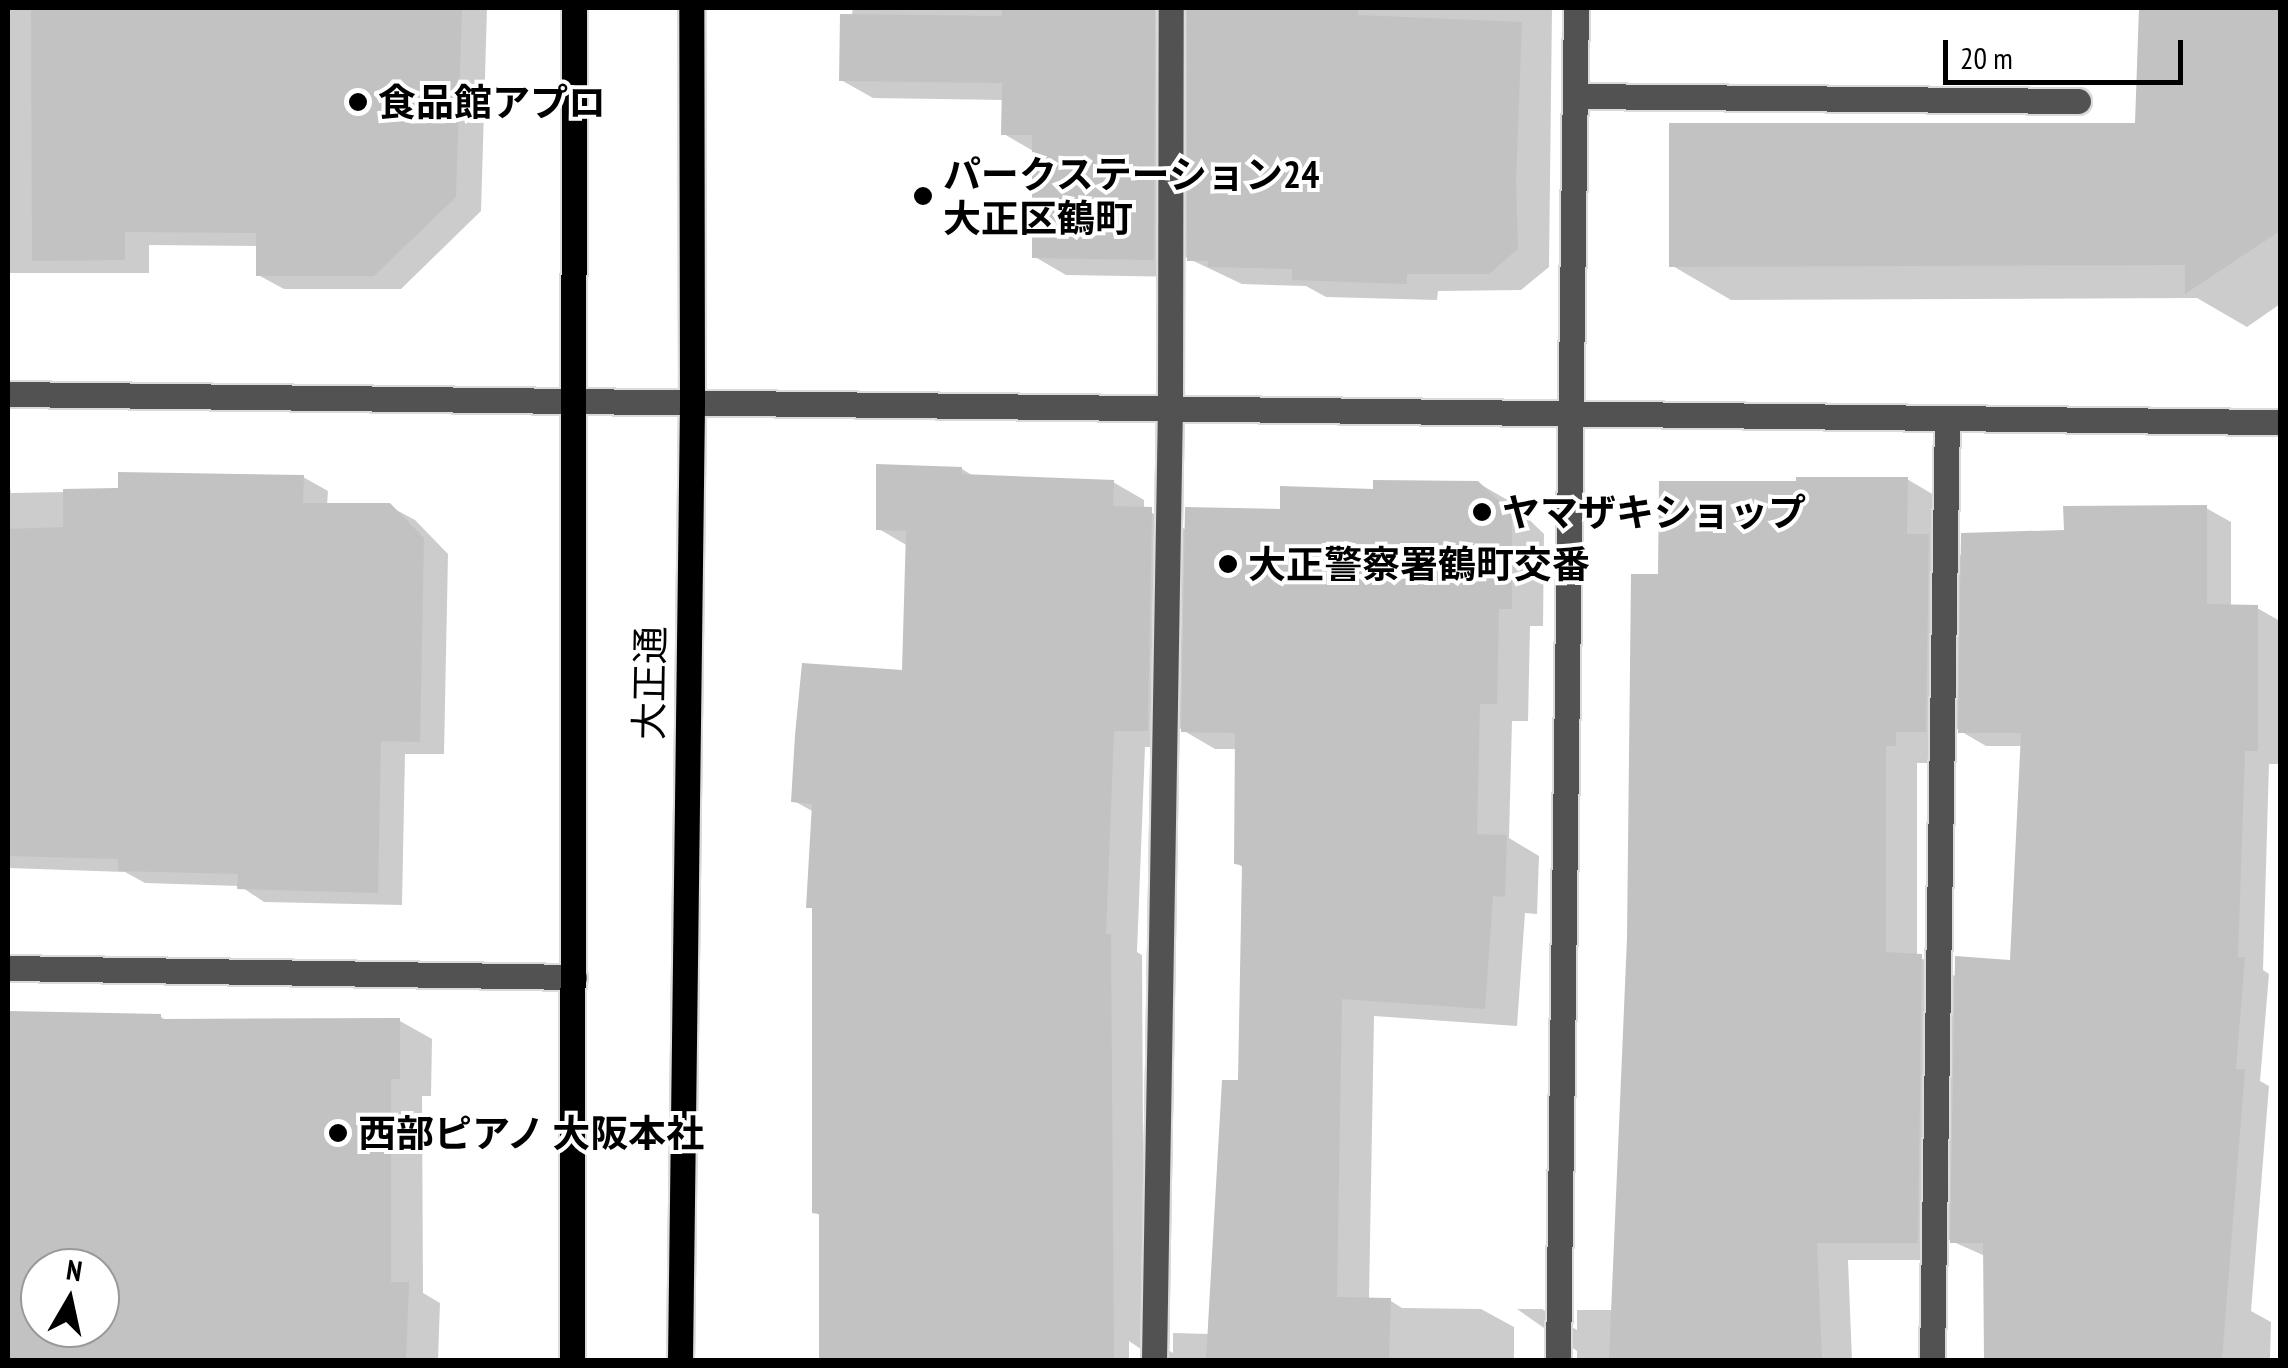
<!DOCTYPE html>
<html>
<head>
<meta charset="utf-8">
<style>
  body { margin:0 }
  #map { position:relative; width:2288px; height:1368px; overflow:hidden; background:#fff; font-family:"PT Sans Narrow","Noto Sans JP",sans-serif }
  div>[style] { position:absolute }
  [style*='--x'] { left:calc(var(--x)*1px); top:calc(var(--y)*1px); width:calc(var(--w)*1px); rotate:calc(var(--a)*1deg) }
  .shadow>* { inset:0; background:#0003 }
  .building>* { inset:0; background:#c2c2c2 }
  .roads { filter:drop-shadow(2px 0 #dbdbdb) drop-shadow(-2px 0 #dbdbdb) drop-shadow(0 2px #dbdbdb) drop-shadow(0 -2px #dbdbdb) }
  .minor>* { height:25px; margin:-12.5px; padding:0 12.5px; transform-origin:12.5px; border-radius:12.5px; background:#525252 }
  .major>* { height:25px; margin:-12.5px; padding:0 12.5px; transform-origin:12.5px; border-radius:12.5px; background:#000 }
  .dots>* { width:28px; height:28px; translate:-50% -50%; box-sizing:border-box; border:5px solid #fff; border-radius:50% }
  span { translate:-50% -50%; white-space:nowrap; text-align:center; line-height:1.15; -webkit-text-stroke:8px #fff; paint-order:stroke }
  .poi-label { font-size:38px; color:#000; font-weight:700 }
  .left { translate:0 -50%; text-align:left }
  .street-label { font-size:38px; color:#000 }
  .frame { position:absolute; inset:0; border:10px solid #000; pointer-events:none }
  .north { position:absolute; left:20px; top:1248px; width:100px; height:100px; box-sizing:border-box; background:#fff; border:2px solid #999; border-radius:50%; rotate:9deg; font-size:28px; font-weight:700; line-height:40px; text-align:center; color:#000 }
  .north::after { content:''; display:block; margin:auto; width:35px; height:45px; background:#000; clip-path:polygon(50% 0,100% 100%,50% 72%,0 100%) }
  .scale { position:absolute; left:1943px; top:40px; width:240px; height:45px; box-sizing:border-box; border:5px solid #000; border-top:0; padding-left:12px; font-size:30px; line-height:35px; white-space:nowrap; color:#000; -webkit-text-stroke:8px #fff; paint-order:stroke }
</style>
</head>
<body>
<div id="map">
  <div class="shadow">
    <div style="clip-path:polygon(8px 8px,487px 8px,481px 211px,401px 289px,284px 289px,258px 275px,258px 246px,149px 245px,149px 273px,8px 273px)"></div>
    <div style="clip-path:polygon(853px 8px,1552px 8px,1549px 267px,1521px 290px,1438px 291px,1437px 300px,1326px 297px,1306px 286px,1242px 284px,1185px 257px,1185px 277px,1066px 275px,1035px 257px,1035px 152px,1004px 134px,1004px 100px,873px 98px,841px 80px)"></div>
    <div style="clip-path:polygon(2142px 8px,2280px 8px,2280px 304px,2247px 327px,2197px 298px,1731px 300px,1671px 265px,2137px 126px)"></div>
    <div style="clip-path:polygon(evenodd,962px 469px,975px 477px,1113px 482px,1144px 500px,1144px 509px,1187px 530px,1376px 491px,1478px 483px,1511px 502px,1544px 534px,1543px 626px,1530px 626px,1528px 721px,1512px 721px,1509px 838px,1539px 856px,1537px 914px,1525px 913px,1517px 1026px,1374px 1016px,1369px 1300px,1391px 1301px,1402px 1308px,1481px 1309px,1514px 1327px,1514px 1360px,1157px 1360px,1129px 1341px,1129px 1360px,821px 1360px,821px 1216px,815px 1212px,814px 909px,809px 906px,814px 812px,794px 801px,904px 673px,908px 546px,879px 529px,962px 469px,1179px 728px,1215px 749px,1237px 749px,1236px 863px,1244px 868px,1240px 1082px,1210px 1334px,1173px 1333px,1173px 1353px,1144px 1336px,1142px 955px,1137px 952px,1145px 747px,1179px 748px,1179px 728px)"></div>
    <div style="clip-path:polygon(303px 477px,328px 491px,327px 506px,389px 506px,415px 520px,448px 554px,444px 754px,405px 754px,402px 905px,264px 902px,240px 886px,145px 883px,125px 872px,8px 868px,8px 479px,11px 493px,121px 491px)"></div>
    <div style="clip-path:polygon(evenodd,1907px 479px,1939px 498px,1938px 542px,1964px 557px,2206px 508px,2231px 522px,2231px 607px,2257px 608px,2280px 621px,2280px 764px,2269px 764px,2263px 970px,2269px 974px,2260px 1081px,2269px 1086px,2251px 1311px,2271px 1322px,2270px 1360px,1986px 1360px,1985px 1256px,1949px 1240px,1949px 1260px,1848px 1260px,1852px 1360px,1577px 1360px,1577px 1351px,1517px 1309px,1542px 1309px,1577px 1330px,1577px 1310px,1614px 1310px,1661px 576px,1907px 479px,1957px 729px,1986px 746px,2023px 746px,2013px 962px,1957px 977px,1917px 956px,1917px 763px,1928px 763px,1928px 749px,1957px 749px,1957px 729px)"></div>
    <div style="clip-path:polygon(evenodd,8px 1013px,161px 1017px,169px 1022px,400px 1021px,432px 1039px,431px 1096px,422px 1096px,423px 1293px,440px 1303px,438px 1360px,8px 1360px,8px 1013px,40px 1268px,100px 1268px,100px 1328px,40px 1328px,40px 1268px)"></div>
  </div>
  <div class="building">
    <div style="clip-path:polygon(31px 8px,462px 8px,456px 197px,374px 276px,256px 276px,256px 233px,125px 232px,125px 260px,32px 261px)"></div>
    <div style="clip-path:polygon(1002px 8px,1155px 8px,1154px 260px,1032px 258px,1032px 135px,1001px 135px,1002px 83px,839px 81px,840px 14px,1002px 16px)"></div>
    <div style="clip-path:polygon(1187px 8px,1358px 8px,1358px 15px,1522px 22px,1516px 182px,1518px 249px,1489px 274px,1407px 274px,1407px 284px,1292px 280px,1292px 269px,1208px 267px,1208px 261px,1187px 261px)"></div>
    <div style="clip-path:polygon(2139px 8px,2280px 8px,2280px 231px,2185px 294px,2185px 265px,1669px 267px,1669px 123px,2135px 123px)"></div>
    <div style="clip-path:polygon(876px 464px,962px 467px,962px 474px,1114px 480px,1113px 506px,1152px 507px,1148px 731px,1114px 731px,1106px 934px,1111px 934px,1114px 1360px,819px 1360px,819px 1214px,812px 1213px,812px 908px,806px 908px,812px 804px,791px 802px,795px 735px,802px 663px,902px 670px,906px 531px,876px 530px)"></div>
    <div style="clip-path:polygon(118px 472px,304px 475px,303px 503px,390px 503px,424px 538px,420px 742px,381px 741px,378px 893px,237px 889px,238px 874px,118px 871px,118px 859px,8px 856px,8px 529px,63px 527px,63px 489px,118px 488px)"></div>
    <div style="clip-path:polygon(1796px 477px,1908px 477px,1907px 534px,1929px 534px,1926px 732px,1896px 732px,1896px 746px,1886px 746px,1886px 952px,1922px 954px,1918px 1243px,1817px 1243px,1822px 1360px,1609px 1360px,1627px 938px,1631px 574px,1658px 574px,1659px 481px,1796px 481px)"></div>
    <div style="clip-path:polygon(1373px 480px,1478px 481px,1512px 513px,1512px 609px,1499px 609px,1497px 704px,1480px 704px,1477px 834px,1507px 835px,1505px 897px,1493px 896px,1485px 1009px,1342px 999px,1337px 1297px,1391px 1298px,1389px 1360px,1206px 1360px,1222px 1080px,1238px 1080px,1242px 865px,1234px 864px,1235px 733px,1181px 732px,1185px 507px,1280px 509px,1280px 486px,1373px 489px)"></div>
    <div style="clip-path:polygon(2207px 505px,2207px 604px,2258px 605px,2258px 751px,2245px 751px,2238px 957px,2245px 957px,2236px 1069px,2245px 1069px,2222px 1360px,1984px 1360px,1983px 1243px,1950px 1243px,1955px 956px,2010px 960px,2021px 733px,1958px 733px,1961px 533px,2064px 530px,2063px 506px)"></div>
    <div style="clip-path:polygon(evenodd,8px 1011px,161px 1014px,161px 1019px,400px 1018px,400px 1079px,391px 1079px,391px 1282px,409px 1282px,406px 1360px,8px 1360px,8px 1011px,40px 1268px,100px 1268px,100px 1328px,40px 1328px,40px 1268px)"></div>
  </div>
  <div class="roads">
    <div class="minor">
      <div style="--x:1575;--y:96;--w:503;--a:0.57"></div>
      <div style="--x:8;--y:394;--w:2272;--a:0.71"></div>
      <div style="--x:8;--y:968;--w:566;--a:0.91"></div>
      <div style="--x:1154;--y:1360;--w:953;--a:-89.04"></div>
      <div style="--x:1170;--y:407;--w:399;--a:-89.9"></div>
      <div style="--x:1558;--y:1360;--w:1352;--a:-89.24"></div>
      <div style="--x:1932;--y:1360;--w:941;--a:-89.09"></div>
    </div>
    <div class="major">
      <div style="--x:572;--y:1360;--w:1352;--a:-89.92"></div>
      <div style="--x:680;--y:1360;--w:961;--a:-89.28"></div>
      <div style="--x:692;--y:399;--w:391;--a:-90.1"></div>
    </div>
  </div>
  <div class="dots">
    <div style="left:358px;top:102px;background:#000"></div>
    <div style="left:923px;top:196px;background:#000"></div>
    <div style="left:1482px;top:512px;background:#000"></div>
    <div style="left:1228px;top:564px;background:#000"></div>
    <div style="left:338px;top:1133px;background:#000"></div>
  </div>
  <div class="poi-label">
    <span class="left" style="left:378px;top:102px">食品館アプロ</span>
    <span class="left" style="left:943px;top:196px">パークステーション24<br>大正区鶴町</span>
    <span class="left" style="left:1502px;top:512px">ヤマザキショップ</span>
    <span class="left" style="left:1248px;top:564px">大正警察署鶴町交番</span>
    <span class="left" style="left:358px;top:1133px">西部ピアノ 大阪本社</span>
  </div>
  <div class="street-label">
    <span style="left:649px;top:683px;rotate:-89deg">大正通</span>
  </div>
  <div class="frame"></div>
  <div class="north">N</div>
  <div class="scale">20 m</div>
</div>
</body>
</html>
